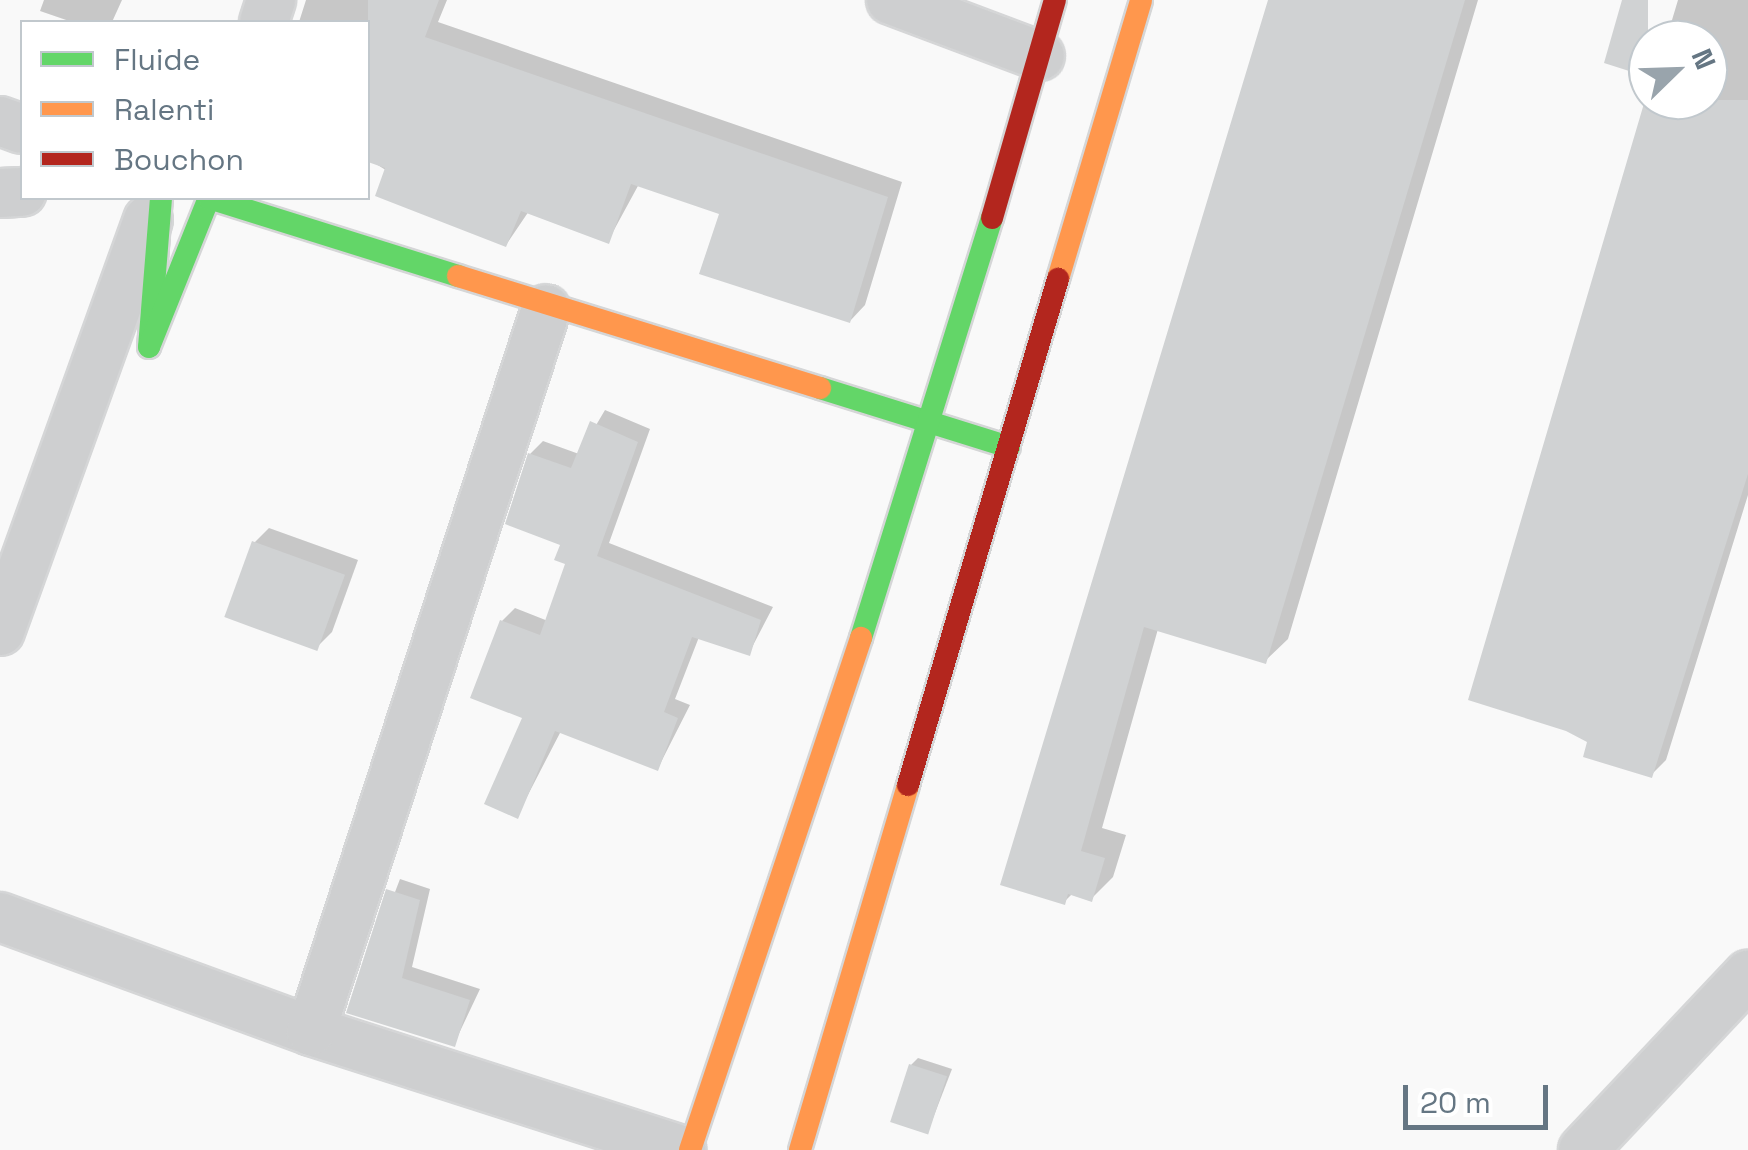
<!DOCTYPE html>
<html>
<head>
<meta charset="utf-8">
<style>
  body { margin:0 }
  #map { position:relative; width:1748px; height:1150px; overflow:hidden; background:#f9f9f9; font-family:"Space Grotesk",sans-serif }
  div>[style] { position:absolute }
  [style*='--x'] { left:calc(var(--x)*1px); top:calc(var(--y)*1px); width:calc(var(--w)*1px); rotate:calc(var(--a)*1deg) }
  .shadow>* { inset:0; background:#0003 }
  .building>* { inset:0; background:#d0d2d3; transform-origin:0 0 }
  .roads { filter:drop-shadow(2px 0 #d5d6d7) drop-shadow(-2px 0 #d5d6d7) drop-shadow(0 2px #d5d6d7) drop-shadow(0 -2px #d5d6d7) }
  .street>* { height:48px; margin:-24px; padding:0 24px; transform-origin:24px; border-radius:24px; background:#cecfd0 }
  .fast>* { height:22px; margin:-11px; padding:0 11px; transform-origin:11px; border-radius:11px; background:#63d668 }
  .slow>* { height:22px; margin:-11px; padding:0 11px; transform-origin:11px; border-radius:11px; background:#ff974d }
  .jam>* { height:22px; margin:-11px; padding:0 11px; transform-origin:11px; border-radius:11px; background:#b3261e }
  span { translate:-50% -50%; white-space:nowrap; text-align:center; line-height:1.15; -webkit-text-stroke:10px #fff; paint-order:stroke }
  .legend { position:absolute; left:20px; top:20px; width:350px; height:180px; box-sizing:border-box; background:#fff; border:2px solid #c1c8cd; margin:0; padding:12px 18px; list-style:none; font-size:30px; color:#657683 }
  .legend li { display:flex; align-items:center; gap:20px; height:50px }
  .legend b { width:50px; border:2px solid #c1c8cd }
  .north { position:absolute; left:1628px; top:20px; width:100px; height:100px; box-sizing:border-box; background:#fff; border:2px solid #c1c8cd; border-radius:50%; rotate:67deg; font-size:28px; font-weight:700; line-height:40px; text-align:center; color:#657683 }
  .north::after { content:''; display:block; margin:auto; width:35px; height:45px; background:#99a4ac; clip-path:polygon(50% 0,100% 100%,50% 72%,0 100%) }
  .scale { position:absolute; left:1403px; top:1085px; width:145px; height:45px; box-sizing:border-box; border:5px solid #657683; border-top:0; padding-left:12px; font-size:30px; line-height:35px; white-space:nowrap; color:#657683; -webkit-text-stroke:8px #fff; paint-order:stroke }
</style>
</head>
<body>
<div id="map">
  <div class="shadow">
    <div style="clip-path:polygon(44px 0,122px 0,112px 22px,72px 22px,40px 11px)"></div>
    <div style="clip-path:polygon(306px 0,447px 0,438px 22px,902px 182px,865px 305px,850px 321px,723px 213px,639px 184px,608px 241px,529px 211px,506px 245px,368px 159px,368px 22px,299px 22px)"></div>
    <div style="clip-path:polygon(1269px 0,1478px 0,1288px 639px,1265px 661px,1158px 629px,1102px 828px,1126px 835px,1113px 877px,1091px 899px,1073px 893px,1064px 902px)"></div>
    <div style="clip-path:polygon(1678px 0,1748px 0,1748px 495px,1666px 760px,1651px 775px,1649px 100px,1708px 100px,1708px 40px,1666px 40px)"></div>
    <div style="clip-path:polygon(605px 410px,650px 429px,609px 543px,773px 607px,749px 653px,699px 637px,675px 699px,690px 705px,658px 768px,561px 731px,517px 816px,525px 716px,502px 621px,515px 608px,548px 621px,568px 563px,530px 454px,543px 441px,579px 454px)"></div>
    <div style="clip-path:polygon(269px 528px,358px 560px,332px 632px,317px 647px,254px 543px)"></div>
    <div style="clip-path:polygon(400px 879px,430px 889px,412px 967px,480px 989px,454px 1044px,349px 1012px)"></div>
    <div style="clip-path:polygon(918px 1058px,952px 1069px,928px 1131px,911px 1065px)"></div>
  </div>
  <div class="building">
    <div style="clip-path:polygon(368px 0,439px 0,425px 37px,888px 197px,850px 323px,699px 274px,719px 214px,631px 184px,609px 244px,521px 211px,506px 247px,375px 196px,385px 168px,368px 162px)"></div>
    <div style="clip-path:polygon(1268px 0,1465px 0,1266px 664px,1144px 627px,1081px 851px,1105px 858px,1092px 902px,1068px 894px,1065px 905px,1000px 885px)"></div>
    <div style="clip-path:polygon(1622px 0,1648px 0,1648px 77px,1604px 63px)"></div>
    <div style="clip-path:polygon(1645px 100px,1748px 100px,1748px 474px,1652px 778px,1583px 757px,1587px 742px,1566px 731px,1468px 700px)"></div>
    <div style="clip-path:polygon(590px 421px,638px 442px,597px 556px,761px 620px,750px 656px,692px 637px,664px 712px,678px 718px,658px 771px,555px 731px,518px 819px,484px 804px,522px 718px,470px 698px,500px 620px,540px 635px,565px 564px,554px 560px,560px 545px,505px 524px,528px 453px,571px 468px)"></div>
    <div style="left:252px;top:541px;width:99px;height:81px;rotate:20deg"></div>
    <div style="clip-path:polygon(386px 889px,420px 900px,402px 978px,470px 1000px,455px 1047px,346px 1013px)"></div>
    <div style="left:909px;top:1064px;width:40px;height:61px;rotate:18deg"></div>
  </div>
  <div class="roads">
    <div class="street">
      <div style="--x:891;--y:0;--w:159;--a:20.6"></div>
      <div style="--x:264;--y:22;--w:23;--a:-72"></div>
      <div style="--x:0;--y:121;--w:23;--a:20"></div>
      <div style="--x:0;--y:193;--w:22;--a:-3"></div>
      <div style="--x:0;--y:631;--w:437;--a:-70.2"></div>
      <div style="--x:0;--y:917;--w:331;--a:20.1"></div>
      <div style="--x:311;--y:1031;--w:389;--a:17.8"></div>
      <div style="--x:311;--y:1031;--w:759;--a:-71.97"></div>
      <div style="--x:1583;--y:1150;--w:241;--a:-46.7"></div>
    </div>
    <div class="fast">
      <div style="--x:161;--y:198;--w:149;--a:94.6"></div>
      <div style="--x:149;--y:347;--w:161;--a:-68.1"></div>
      <div style="--x:209;--y:198;--w:261;--a:17.4"></div>
      <div style="--x:820;--y:388;--w:198;--a:17.3"></div>
      <div style="--x:861;--y:638;--w:440;--a:-72.7"></div>
    </div>
    <div class="slow">
      <div style="--x:458;--y:276;--w:379;--a:17.2"></div>
      <div style="--x:1058;--y:279;--w:291;--a:-73.4"></div>
      <div style="--x:690;--y:1150;--w:540;--a:-71.53"></div>
      <div style="--x:800;--y:1150;--w:381;--a:-73.5"></div>
    </div>
    <div class="jam">
      <div style="--x:992;--y:218;--w:227;--a:-73.9"></div>
      <div style="--x:908;--y:785;--w:528;--a:-73.49"></div>
    </div>
  </div>
  <ul class="legend">
  <li><b style="height:12px;background:#63d668"></b>Fluide</li>
  <li><b style="height:12px;background:#ff974d"></b>Ralenti</li>
  <li><b style="height:12px;background:#b3261e"></b>Bouchon</li>
  </ul>
  <div class="north">N</div>
  <div class="scale">20 m</div>
</div>
</body>
</html>
